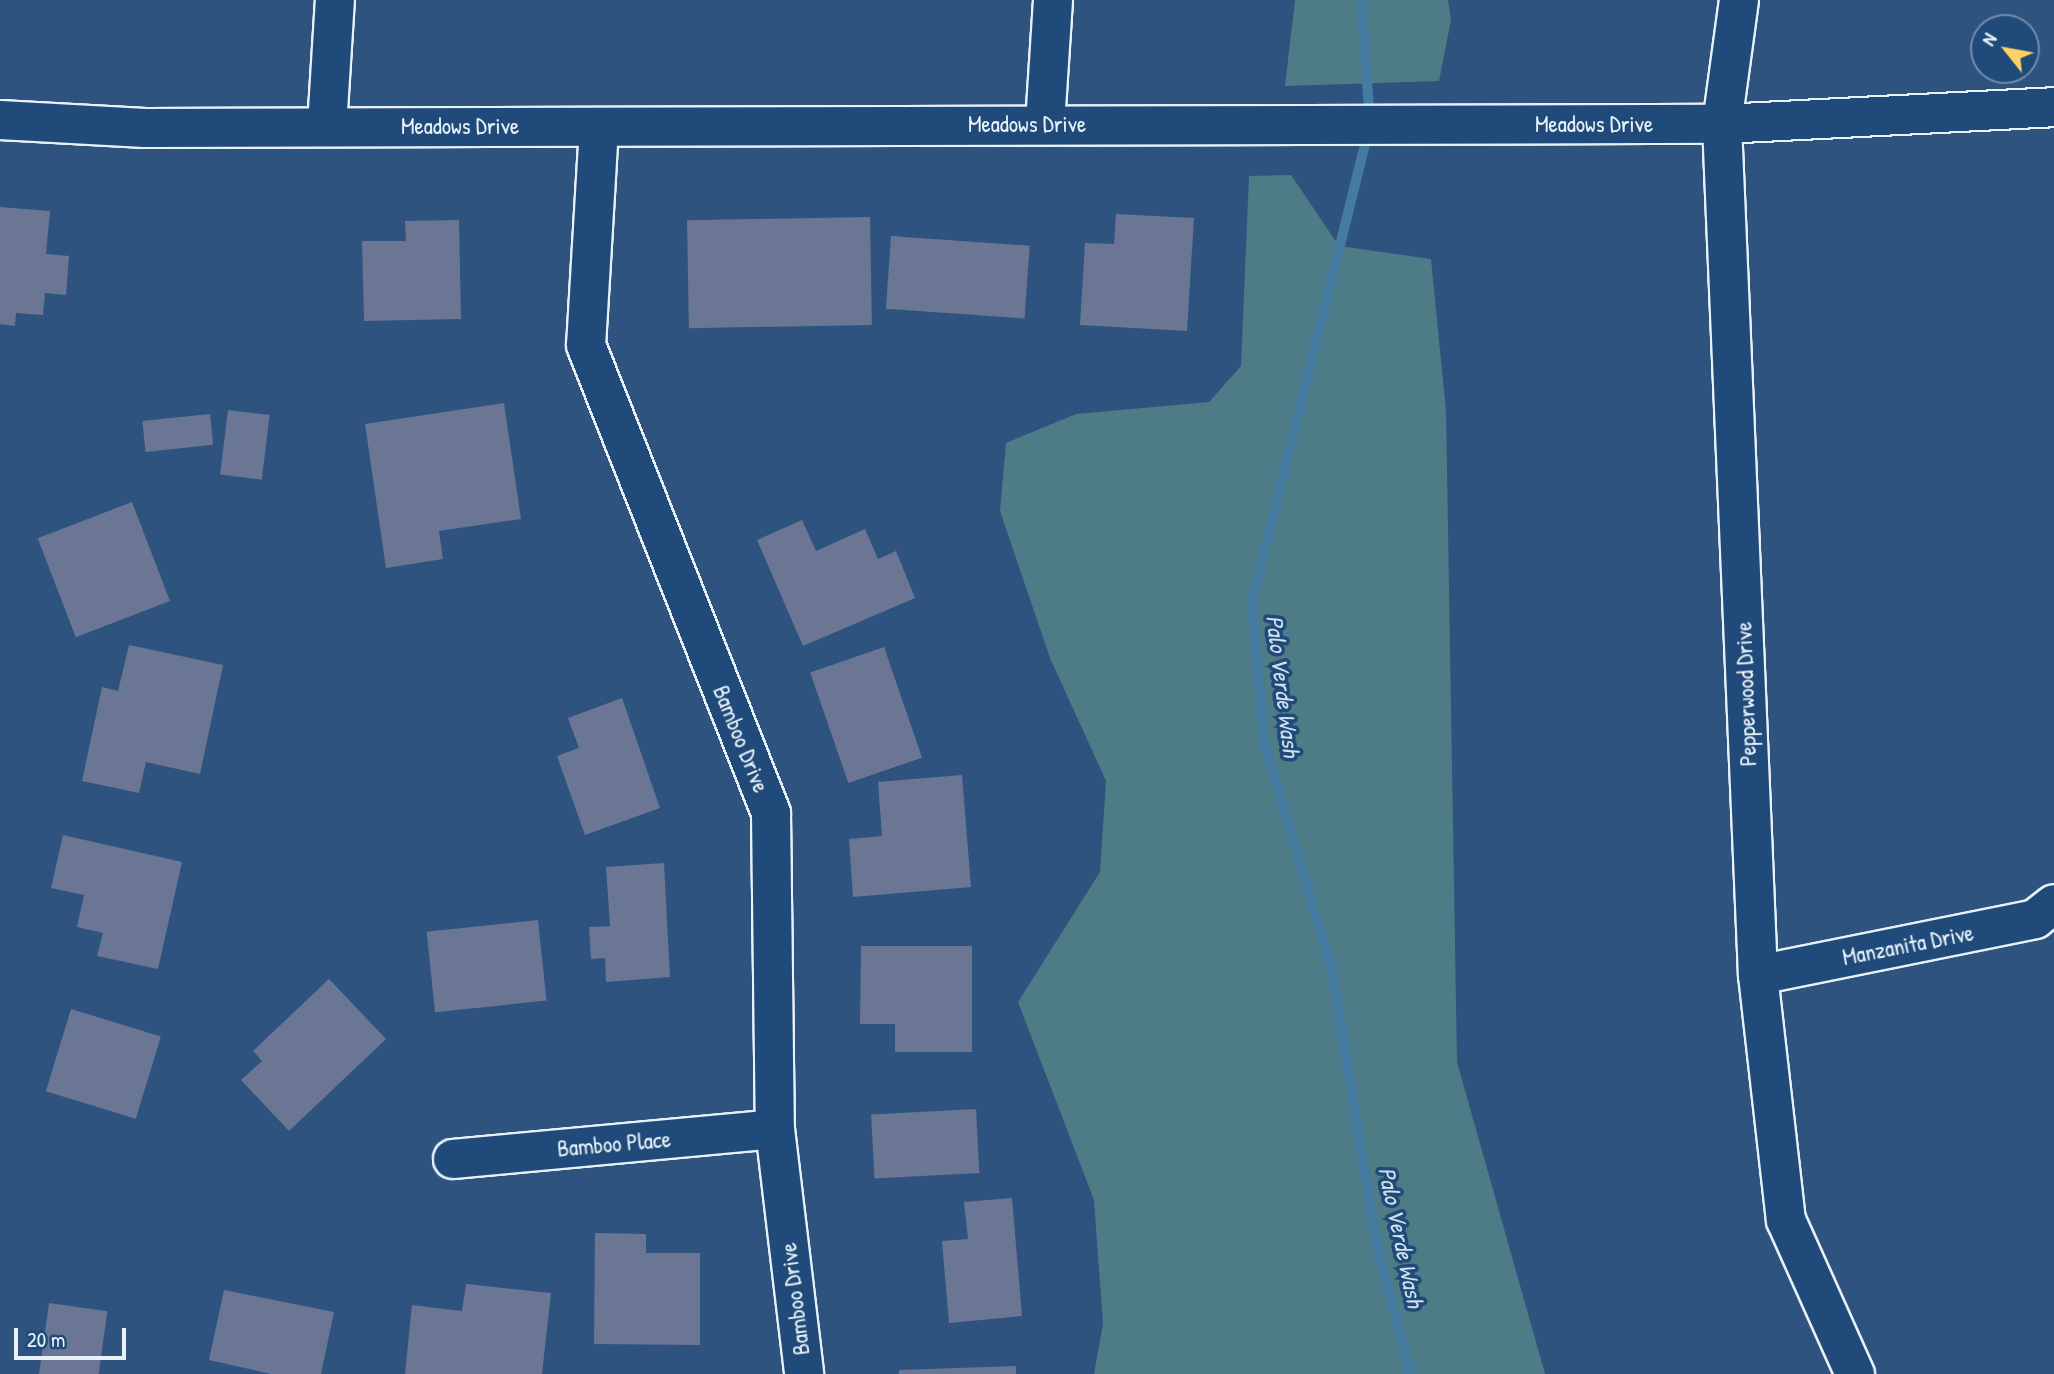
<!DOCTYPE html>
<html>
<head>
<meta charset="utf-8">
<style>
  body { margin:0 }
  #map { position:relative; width:2054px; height:1374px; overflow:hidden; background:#2e537f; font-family:"Patrick Hand",sans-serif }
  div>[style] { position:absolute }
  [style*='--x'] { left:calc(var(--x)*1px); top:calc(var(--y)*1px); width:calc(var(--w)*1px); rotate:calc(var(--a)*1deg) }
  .green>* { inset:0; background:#4e7c86 }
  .stream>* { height:10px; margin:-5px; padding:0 5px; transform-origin:5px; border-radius:5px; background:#447ba0 }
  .building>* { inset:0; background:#6b7694; transform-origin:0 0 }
  .roads { filter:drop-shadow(2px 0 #e8f1f8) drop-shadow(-2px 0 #e8f1f8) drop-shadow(0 2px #e8f1f8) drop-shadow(0 -2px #e8f1f8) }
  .street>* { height:38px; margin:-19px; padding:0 19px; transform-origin:19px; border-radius:19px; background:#1f4a7a }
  span { translate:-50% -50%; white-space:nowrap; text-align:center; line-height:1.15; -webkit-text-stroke:7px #1f4a7a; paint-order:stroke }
  .street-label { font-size:23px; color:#e8f1f8 }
  .water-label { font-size:24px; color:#cfdfeb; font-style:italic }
  .north { position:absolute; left:1970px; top:14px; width:70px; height:70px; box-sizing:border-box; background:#1f4a7a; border:2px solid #6f8dac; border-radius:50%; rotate:301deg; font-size:19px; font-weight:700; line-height:28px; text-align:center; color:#e8f1f8 }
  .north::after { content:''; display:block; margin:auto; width:24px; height:32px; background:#ffd166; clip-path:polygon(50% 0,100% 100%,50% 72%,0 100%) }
  .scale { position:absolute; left:14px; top:1328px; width:112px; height:32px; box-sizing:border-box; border:4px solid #e8f1f8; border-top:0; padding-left:9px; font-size:21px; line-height:24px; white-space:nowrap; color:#e8f1f8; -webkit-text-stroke:5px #1f4a7a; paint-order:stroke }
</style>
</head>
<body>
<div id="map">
  <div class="green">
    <div style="clip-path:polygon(1295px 0,1448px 0,1451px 20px,1439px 81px,1285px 86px)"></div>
    <div style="clip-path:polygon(1291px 175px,1339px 246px,1431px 259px,1446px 411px,1457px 1062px,1545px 1374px,1094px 1374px,1103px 1324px,1094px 1200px,1018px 1002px,1100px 872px,1106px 781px,1050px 658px,1000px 511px,1006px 443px,1076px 414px,1209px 402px,1241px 366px,1249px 176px)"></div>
  </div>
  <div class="stream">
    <div style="--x:1361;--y:0;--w:124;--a:85.8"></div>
    <div style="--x:1370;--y:124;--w:492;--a:103.9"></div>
    <div style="--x:1252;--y:602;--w:141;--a:85.1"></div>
    <div style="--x:1264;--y:742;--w:238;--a:73.4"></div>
    <div style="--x:1332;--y:970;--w:285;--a:80.7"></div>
    <div style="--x:1378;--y:1251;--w:127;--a:75"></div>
  </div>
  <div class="building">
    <div style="clip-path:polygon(0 207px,50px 211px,46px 254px,69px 256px,66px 295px,45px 293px,43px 315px,16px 313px,15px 326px,0 324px)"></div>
    <div style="clip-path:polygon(1116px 214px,1194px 218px,1187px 331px,1080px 325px,1085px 243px,1114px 244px)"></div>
    <div style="left:870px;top:217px;width:108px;height:183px;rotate:89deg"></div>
    <div style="clip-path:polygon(459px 220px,461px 319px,364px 321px,362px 241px,406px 241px,405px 221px)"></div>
    <div style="left:891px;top:236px;width:139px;height:73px;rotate:4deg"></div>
    <div style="clip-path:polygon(504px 403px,521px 519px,439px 531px,443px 559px,386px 568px,365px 424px)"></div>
    <div style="left:228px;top:410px;width:42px;height:65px;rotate:7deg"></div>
    <div style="left:210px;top:414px;width:31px;height:68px;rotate:84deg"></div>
    <div style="left:132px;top:502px;width:106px;height:101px;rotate:69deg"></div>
    <div style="clip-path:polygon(802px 520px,816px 551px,865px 529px,878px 559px,896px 551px,915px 598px,803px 646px,757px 540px)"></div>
    <div style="clip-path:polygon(129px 645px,223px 665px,200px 774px,146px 762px,139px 793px,82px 781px,102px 687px,118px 691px)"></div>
    <div style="left:884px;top:647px;width:117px;height:78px;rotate:71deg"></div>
    <div style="clip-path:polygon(622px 698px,660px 808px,585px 835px,557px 756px,579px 748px,568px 718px)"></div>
    <div style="clip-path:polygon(962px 775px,971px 887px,853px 897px,849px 839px,882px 836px,878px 782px)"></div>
    <div style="clip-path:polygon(63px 835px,182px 862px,158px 969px,97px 956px,103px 933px,77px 927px,84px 895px,51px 888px)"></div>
    <div style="clip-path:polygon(664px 863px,670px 977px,606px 982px,605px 958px,591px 959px,589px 927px,610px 926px,606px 867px)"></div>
    <div style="left:538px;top:920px;width:81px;height:112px;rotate:84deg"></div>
    <div style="clip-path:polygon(861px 946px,972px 946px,972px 1052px,895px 1052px,895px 1024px,860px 1024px)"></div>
    <div style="clip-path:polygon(329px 979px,386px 1039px,289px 1131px,241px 1080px,262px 1061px,253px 1051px)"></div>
    <div style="left:71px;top:1009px;width:94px;height:86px;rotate:17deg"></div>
    <div style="left:976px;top:1109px;width:64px;height:105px;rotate:87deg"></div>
    <div style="clip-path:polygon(1012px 1198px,1022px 1316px,949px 1323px,942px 1241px,968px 1239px,964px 1202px)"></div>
    <div style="clip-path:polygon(595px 1233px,646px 1234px,646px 1253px,700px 1253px,700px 1345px,594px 1344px)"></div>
    <div style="clip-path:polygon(466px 1284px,551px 1293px,542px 1374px,405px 1374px,412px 1305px,462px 1311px)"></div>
    <div style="clip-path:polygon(224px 1290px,334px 1312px,321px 1374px,271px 1374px,209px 1360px)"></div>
    <div style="left:49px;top:1303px;width:59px;height:72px;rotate:8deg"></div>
    <div style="clip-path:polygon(1016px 1366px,1016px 1374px,899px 1374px,899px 1370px)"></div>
  </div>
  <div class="roads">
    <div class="street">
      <div style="--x:1739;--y:0;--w:125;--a:97.8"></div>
      <div style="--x:1722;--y:124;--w:852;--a:87.58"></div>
      <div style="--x:1758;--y:975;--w:247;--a:83.5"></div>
      <div style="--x:1786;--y:1220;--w:169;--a:65.9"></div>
      <div style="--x:0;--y:120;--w:145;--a:3.2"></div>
      <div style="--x:145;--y:128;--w:1577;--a:-0.15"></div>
      <div style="--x:1722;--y:124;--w:332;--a:-2.9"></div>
      <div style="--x:1045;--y:124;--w:124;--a:-86.3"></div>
      <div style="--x:327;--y:126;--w:126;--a:-86.4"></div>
      <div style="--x:599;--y:127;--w:218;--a:93.4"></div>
      <div style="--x:586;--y:345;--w:503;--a:68.43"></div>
      <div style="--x:771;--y:813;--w:316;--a:89.3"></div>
      <div style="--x:775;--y:1129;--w:247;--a:83.2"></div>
      <div style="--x:1758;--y:975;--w:283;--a:-11.4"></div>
      <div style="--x:2035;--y:919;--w:24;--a:-38"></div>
      <div style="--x:453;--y:1159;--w:323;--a:-5.3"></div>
    </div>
  </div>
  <div class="street-label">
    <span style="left:1027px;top:124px">Meadows Drive</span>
    <span style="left:1594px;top:124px">Meadows Drive</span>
    <span style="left:460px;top:126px">Meadows Drive</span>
    <span style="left:1746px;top:694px;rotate:-92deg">Pepperwood Drive</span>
    <span style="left:741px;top:739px;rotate:68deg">Bamboo Drive</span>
    <span style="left:1908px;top:945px;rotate:-11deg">Manzanita Drive</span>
    <span style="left:614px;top:1144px;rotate:-5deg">Bamboo Place</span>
    <span style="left:795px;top:1299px;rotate:-97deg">Bamboo Drive</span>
  </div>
  <div class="water-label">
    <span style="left:1283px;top:686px;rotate:83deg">Palo Verde Wash</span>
    <span style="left:1401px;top:1237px;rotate:78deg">Palo Verde Wash</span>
  </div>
  <div class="north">N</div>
  <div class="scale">20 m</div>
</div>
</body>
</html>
